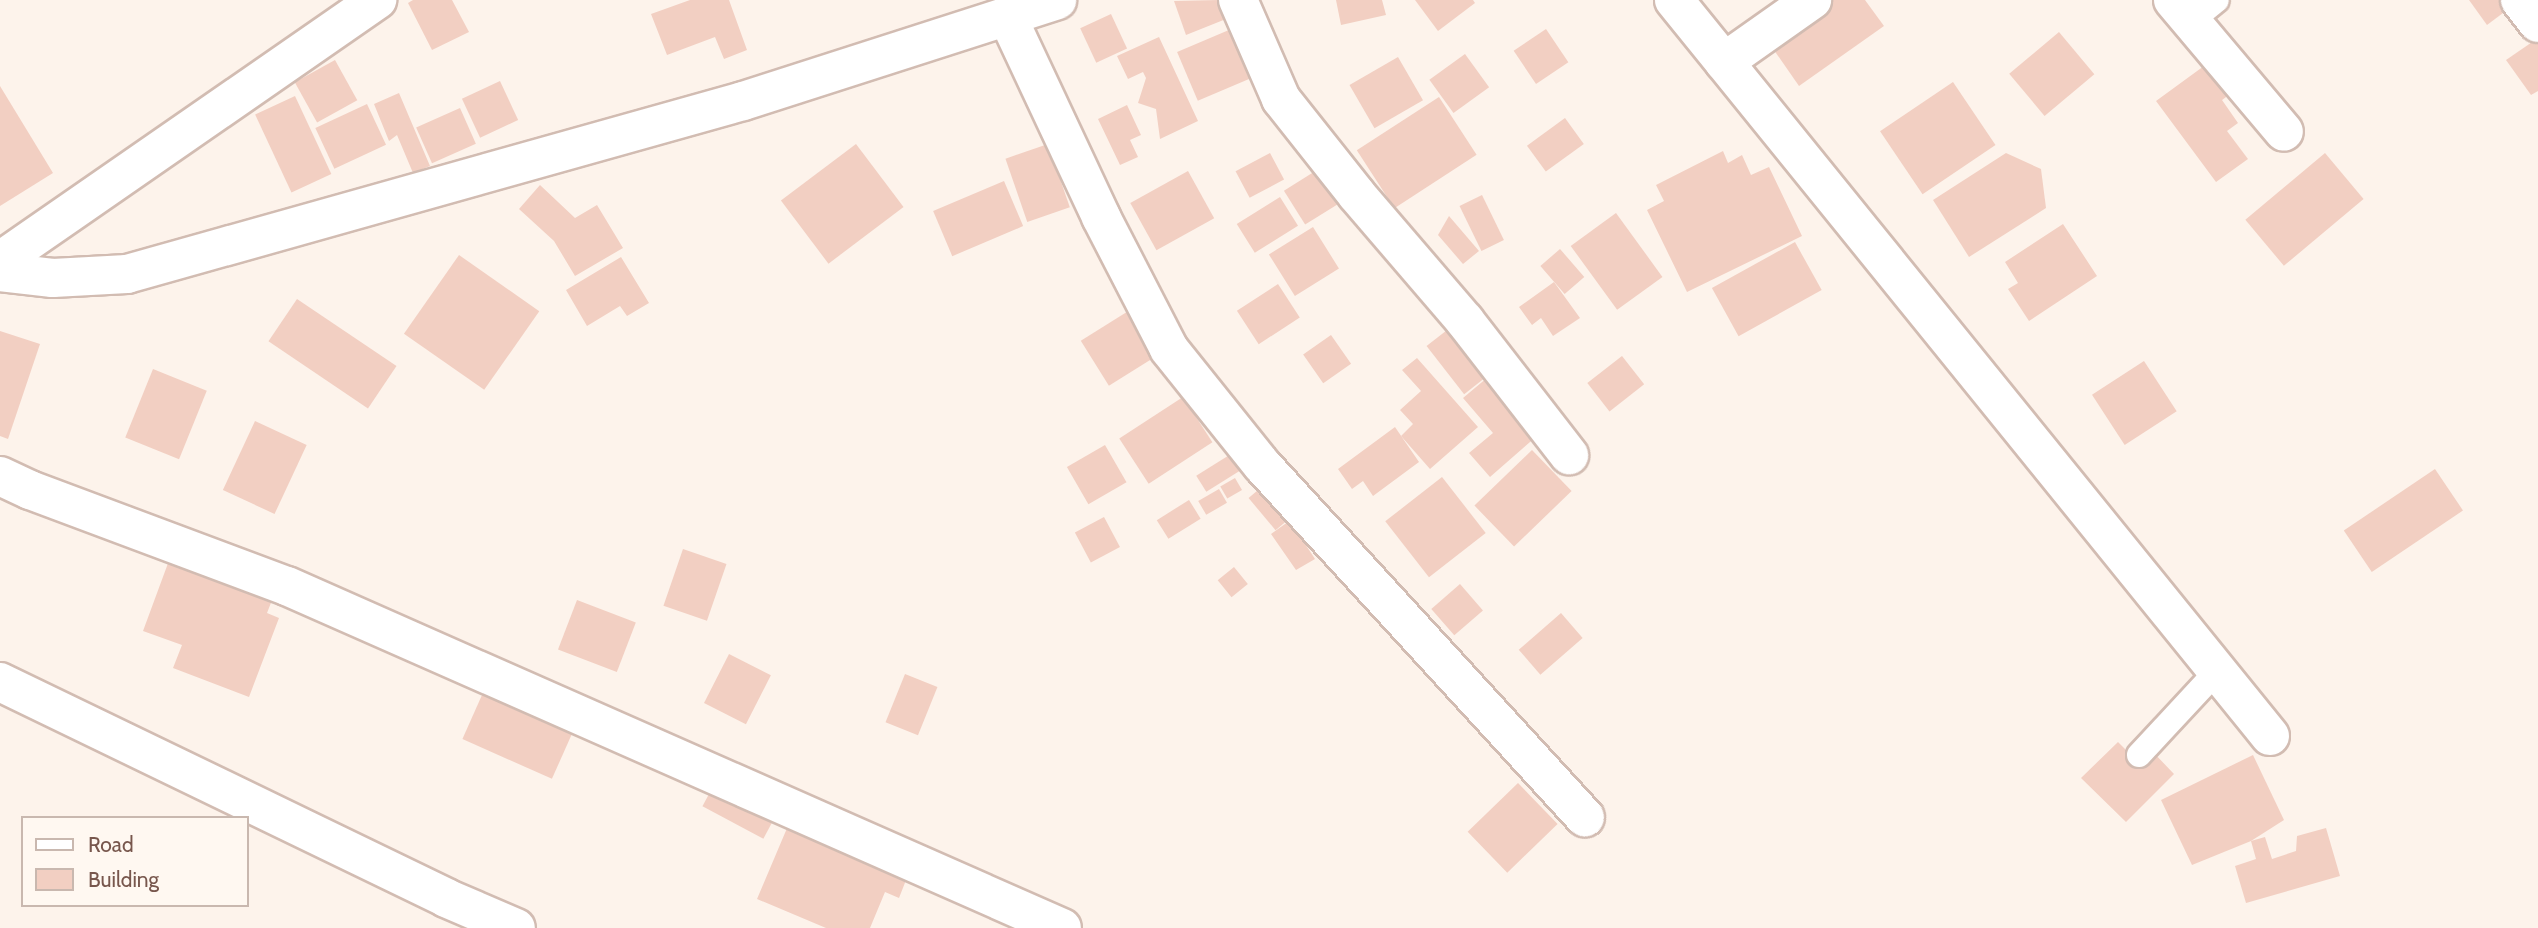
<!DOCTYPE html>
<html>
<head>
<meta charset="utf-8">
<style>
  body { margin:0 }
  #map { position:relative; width:2538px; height:928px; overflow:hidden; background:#fdf3eb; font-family:Cabin,sans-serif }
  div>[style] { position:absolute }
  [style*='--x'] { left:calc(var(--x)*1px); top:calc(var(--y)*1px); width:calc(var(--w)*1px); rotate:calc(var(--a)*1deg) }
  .building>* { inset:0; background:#f2cfc2; transform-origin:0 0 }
  .roads { filter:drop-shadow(2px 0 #d2bcb2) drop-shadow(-2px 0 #d2bcb2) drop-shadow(0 2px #d2bcb2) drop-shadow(0 -2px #d2bcb2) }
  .service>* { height:24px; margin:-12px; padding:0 12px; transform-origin:12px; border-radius:12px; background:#fff }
  .minor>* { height:38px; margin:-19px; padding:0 19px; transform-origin:19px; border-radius:19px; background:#fff }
  .tertiary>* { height:38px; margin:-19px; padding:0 19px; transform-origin:19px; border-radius:19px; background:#fff }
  span { translate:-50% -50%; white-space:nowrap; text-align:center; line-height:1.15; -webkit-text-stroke:5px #fff8f1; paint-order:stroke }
  .legend { position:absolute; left:21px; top:816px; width:228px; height:91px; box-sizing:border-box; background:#fff8f1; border:2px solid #c9b8af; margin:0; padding:9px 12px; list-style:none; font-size:21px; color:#78574d }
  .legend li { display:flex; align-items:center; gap:14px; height:35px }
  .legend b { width:35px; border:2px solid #c9b8af }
</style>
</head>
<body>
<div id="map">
  <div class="building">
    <div style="clip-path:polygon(413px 0,452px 0,469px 32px,432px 50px,408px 3px)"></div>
    <div style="clip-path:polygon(690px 0,729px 0,747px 50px,724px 59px,715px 37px,667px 55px,651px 14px)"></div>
    <div style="clip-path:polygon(1219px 0,1226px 19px,1186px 35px,1174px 1px)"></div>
    <div style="clip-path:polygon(1336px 0,1382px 0,1386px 15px,1341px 25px)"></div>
    <div style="clip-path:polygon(1415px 0,1473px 0,1475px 3px,1438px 31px)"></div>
    <div style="clip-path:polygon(1823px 0,1865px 0,1884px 26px,1799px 86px,1767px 40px)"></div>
    <div style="clip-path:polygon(2469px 0,2512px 0,2515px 4px,2487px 25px)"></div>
    <div style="left:1111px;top:14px;width:38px;height:34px;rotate:65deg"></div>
    <div style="left:1236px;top:27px;width:53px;height:64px;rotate:67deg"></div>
    <div style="left:1546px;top:29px;width:40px;height:39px;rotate:56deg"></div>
    <div style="left:2059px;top:32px;width:55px;height:65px;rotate:50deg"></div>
    <div style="clip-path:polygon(1159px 37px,1198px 121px,1160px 139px,1156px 109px,1138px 103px,1146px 78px,1143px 72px,1128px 79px,1117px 56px)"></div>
    <div style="clip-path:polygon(2538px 38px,2538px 91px,2531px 95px,2506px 60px)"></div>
    <div style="clip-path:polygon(2230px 47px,2252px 78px,2222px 100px,2238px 123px,2227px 131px,2248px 159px,2216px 182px,2156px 101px)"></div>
    <div style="left:1465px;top:54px;width:41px;height:44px;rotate:54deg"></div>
    <div style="left:1398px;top:57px;width:50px;height:56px;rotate:60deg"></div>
    <div style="left:335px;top:60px;width:46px;height:46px;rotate:61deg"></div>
    <div style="left:500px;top:81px;width:43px;height:42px;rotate:65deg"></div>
    <div style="left:1953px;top:82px;width:76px;height:88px;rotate:56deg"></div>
    <div style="clip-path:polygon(0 86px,53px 173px,0 206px)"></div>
    <div style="clip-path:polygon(399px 93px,430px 166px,413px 173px,397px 135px,389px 141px,374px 104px)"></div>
    <div style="left:295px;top:96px;width:86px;height:44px;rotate:65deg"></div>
    <div style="left:1439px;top:97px;width:69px;height:98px;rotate:57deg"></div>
    <div style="left:367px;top:104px;width:45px;height:57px;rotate:65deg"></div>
    <div style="clip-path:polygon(1127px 105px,1141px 135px,1130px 140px,1138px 157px,1120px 165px,1098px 119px)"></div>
    <div style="left:460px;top:108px;width:39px;height:48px;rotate:66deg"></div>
    <div style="left:1565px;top:118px;width:32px;height:47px;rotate:54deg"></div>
    <div style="left:856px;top:144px;width:79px;height:94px;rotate:53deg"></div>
    <div style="left:1048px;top:144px;width:67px;height:45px;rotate:71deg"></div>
    <div style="clip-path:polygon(1723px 151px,1728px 163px,1742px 155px,1751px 175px,1769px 167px,1802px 236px,1687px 292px,1647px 210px,1664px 201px,1656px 185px)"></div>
    <div style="left:1270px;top:153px;width:30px;height:39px;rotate:62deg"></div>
    <div style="clip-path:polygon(2006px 153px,2041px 169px,2046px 208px,1969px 257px,1933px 200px)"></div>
    <div style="left:2325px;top:153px;width:60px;height:104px;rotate:50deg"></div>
    <div style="left:1317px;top:170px;width:40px;height:39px;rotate:58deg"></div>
    <div style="left:1188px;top:171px;width:54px;height:66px;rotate:61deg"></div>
    <div style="left:1004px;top:181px;width:49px;height:77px;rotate:67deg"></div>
    <div style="clip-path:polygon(540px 185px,575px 218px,597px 205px,623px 248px,575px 276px,554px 241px,519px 209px)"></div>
    <div style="left:1482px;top:195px;width:50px;height:25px;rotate:64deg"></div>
    <div style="left:1280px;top:197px;width:34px;height:51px;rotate:58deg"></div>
    <div style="left:1616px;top:213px;width:79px;height:56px;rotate:54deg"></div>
    <div style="clip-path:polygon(1449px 216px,1479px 251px,1463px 264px,1438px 235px)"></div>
    <div style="clip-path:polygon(2063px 224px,2097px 276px,2029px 321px,2008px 289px,2018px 283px,2005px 262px)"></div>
    <div style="left:1313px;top:227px;width:49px;height:52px;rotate:58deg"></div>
    <div style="left:1795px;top:242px;width:55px;height:95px;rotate:61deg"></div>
    <div style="left:1560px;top:249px;width:37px;height:26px;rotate:49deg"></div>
    <div style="left:459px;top:255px;width:98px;height:96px;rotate:35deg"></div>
    <div style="clip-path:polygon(621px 257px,649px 303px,627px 316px,620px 306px,587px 326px,566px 290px)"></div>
    <div style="clip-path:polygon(1554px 282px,1580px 318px,1553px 336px,1541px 318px,1532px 325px,1519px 307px)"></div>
    <div style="left:1278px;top:284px;width:40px;height:49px;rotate:57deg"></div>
    <div style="left:297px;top:299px;width:120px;height:51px;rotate:34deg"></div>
    <div style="left:1130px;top:310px;width:53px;height:58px;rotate:58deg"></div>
    <div style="left:1451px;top:327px;width:61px;height:31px;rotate:52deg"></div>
    <div style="clip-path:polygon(0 331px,40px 344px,8px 439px,0 436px)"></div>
    <div style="left:1331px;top:335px;width:35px;height:34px;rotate:55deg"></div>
    <div style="left:1622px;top:356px;width:36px;height:44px;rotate:52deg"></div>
    <div style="clip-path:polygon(1417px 358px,1478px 427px,1430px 469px,1401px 436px,1413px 424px,1400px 410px,1421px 391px,1402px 370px)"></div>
    <div style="left:2144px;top:361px;width:60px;height:62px;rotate:57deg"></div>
    <div style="left:153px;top:369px;width:58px;height:74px;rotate:22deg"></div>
    <div style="clip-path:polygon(1488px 377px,1538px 435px,1490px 477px,1469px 453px,1493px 433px,1463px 398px)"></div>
    <div style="left:1183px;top:397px;width:54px;height:76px;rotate:57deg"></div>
    <div style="left:255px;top:421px;width:57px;height:76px;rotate:25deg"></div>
    <div style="clip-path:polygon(1395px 427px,1419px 462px,1373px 496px,1363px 481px,1352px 489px,1338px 469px)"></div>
    <div style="left:1105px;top:445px;width:43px;height:44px;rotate:60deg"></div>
    <div style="left:1532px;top:450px;width:57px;height:80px;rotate:46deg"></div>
    <div style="left:1231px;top:454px;width:19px;height:41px;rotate:58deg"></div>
    <div style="left:2435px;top:469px;width:50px;height:110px;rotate:56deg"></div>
    <div style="left:1442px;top:477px;width:71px;height:72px;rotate:52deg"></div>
    <div style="left:1235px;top:478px;width:14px;height:17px;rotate:60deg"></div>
    <div style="left:1270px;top:480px;width:42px;height:28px;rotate:50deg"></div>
    <div style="left:1219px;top:489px;width:16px;height:24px;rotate:60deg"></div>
    <div style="left:1189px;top:500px;width:22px;height:38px;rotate:58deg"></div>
    <div style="clip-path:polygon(1299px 514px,1305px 524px,1296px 530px,1315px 559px,1296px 570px,1271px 534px)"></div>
    <div style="left:1104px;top:517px;width:34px;height:33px;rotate:62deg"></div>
    <div style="clip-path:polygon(174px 547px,281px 577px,267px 613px,279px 618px,249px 697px,173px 668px,182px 645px,143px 631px)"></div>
    <div style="left:683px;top:549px;width:46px;height:60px;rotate:19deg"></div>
    <div style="left:1234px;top:567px;width:22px;height:21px;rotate:51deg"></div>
    <div style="left:1460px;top:584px;width:35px;height:38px;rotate:49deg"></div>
    <div style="left:577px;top:600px;width:63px;height:53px;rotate:21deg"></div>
    <div style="left:1561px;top:613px;width:33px;height:56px;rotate:49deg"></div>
    <div style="left:729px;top:654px;width:47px;height:55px;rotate:27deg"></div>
    <div style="left:905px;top:674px;width:35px;height:52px;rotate:22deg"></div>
    <div style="left:486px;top:686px;width:98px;height:58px;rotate:24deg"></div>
    <div style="clip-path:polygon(2118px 742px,2139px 763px,2152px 751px,2174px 774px,2126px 822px,2081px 778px)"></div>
    <div style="clip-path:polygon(2253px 755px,2284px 820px,2251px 841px,2192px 865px,2161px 800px)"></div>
    <div style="left:717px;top:779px;width:69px;height:31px;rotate:28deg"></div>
    <div style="left:1518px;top:783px;width:57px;height:70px;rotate:46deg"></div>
    <div style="clip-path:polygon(793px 814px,908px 875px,899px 898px,885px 892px,870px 928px,826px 928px,757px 899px)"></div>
    <div style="clip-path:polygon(2326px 828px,2340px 876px,2246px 903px,2235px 866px,2256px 859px,2251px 841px,2265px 837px,2272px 859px,2296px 851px,2297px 836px)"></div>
  </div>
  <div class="roads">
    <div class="service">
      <div style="--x:2191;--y:21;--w:33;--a:-39"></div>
      <div style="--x:2139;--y:755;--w:115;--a:-47.1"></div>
    </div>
    <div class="minor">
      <div style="--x:1238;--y:0;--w:108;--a:66.5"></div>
      <div style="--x:1281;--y:99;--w:122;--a:51.6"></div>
      <div style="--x:1357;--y:195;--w:166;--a:49.4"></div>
      <div style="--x:1465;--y:321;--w:170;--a:52.2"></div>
      <div style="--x:1674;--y:0;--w:947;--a:51"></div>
      <div style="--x:2173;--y:0;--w:172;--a:49.9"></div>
      <div style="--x:2520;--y:0;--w:29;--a:52"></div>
      <div style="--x:1007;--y:16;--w:222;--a:64.9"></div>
      <div style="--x:1101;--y:217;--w:148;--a:62.7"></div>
      <div style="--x:1169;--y:349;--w:149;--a:51.3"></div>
      <div style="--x:1262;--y:465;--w:478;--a:47.5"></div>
      <div style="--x:1724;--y:62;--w:108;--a:-35.2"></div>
      <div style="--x:0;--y:261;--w:459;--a:-34.7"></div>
      <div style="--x:0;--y:476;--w:33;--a:25"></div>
      <div style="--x:30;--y:490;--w:274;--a:20.5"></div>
      <div style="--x:287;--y:586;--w:847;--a:23.81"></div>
      <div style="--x:0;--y:682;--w:496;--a:25.8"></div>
      <div style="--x:446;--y:898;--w:76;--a:23.2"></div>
    </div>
    <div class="tertiary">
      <div style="--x:0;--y:272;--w:53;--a:6.5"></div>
      <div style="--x:53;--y:278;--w:74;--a:-3.1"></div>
      <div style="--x:127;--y:274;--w:640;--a:-15.69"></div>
      <div style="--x:743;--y:101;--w:330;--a:-17.8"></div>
    </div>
  </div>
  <ul class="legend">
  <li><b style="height:9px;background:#fff"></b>Road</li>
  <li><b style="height:19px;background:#f2cfc2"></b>Building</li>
  </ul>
</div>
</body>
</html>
